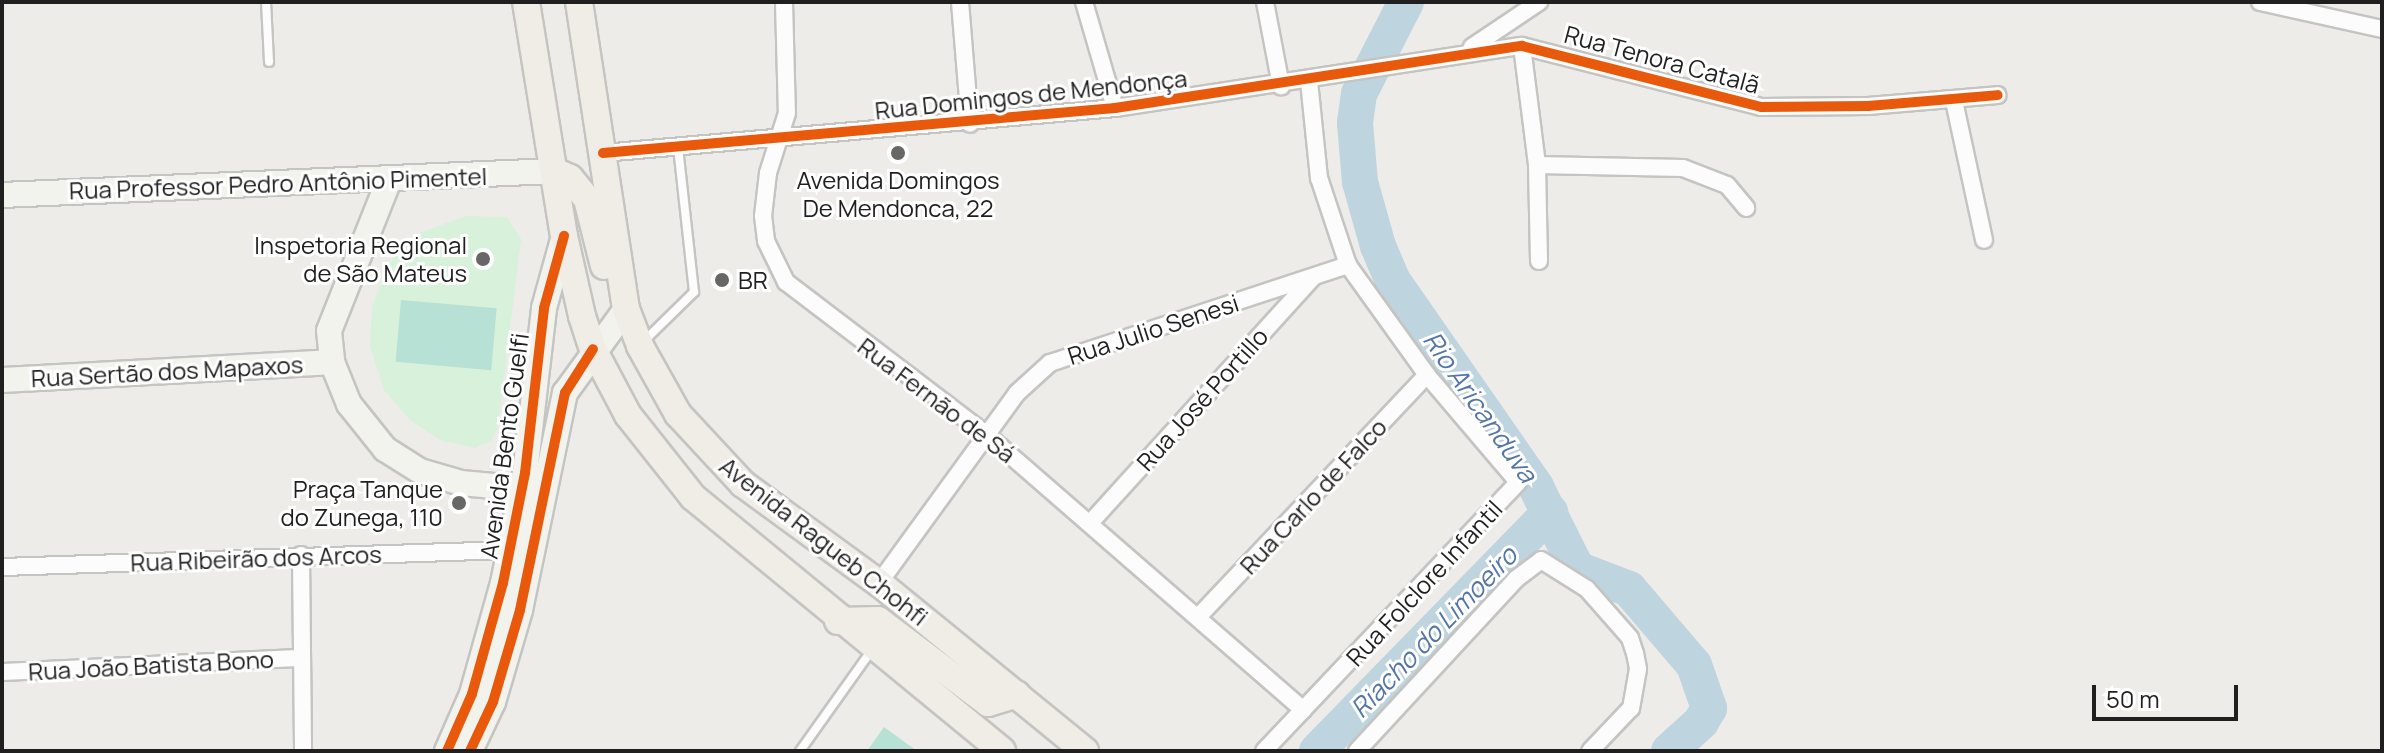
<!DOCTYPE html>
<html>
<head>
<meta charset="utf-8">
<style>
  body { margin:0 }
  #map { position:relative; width:2384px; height:753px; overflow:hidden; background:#edece9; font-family:Manrope,sans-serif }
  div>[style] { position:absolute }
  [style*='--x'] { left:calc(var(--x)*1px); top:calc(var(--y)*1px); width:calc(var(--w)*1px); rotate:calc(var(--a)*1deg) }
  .park>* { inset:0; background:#d8f1db }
  .pitch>* { inset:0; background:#b7e1d4; transform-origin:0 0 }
  .river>* { height:36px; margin:-18px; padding:0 18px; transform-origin:18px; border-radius:18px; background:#bed4de }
  .roads { filter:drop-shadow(2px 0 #c4c4c2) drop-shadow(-2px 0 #c4c4c2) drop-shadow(0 2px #c4c4c2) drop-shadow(0 -2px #c4c4c2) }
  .lane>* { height:8px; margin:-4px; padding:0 4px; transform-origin:4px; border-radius:4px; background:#fcfcfc }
  .street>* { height:16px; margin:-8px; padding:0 8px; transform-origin:8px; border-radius:8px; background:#fcfcfc }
  .secondary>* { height:24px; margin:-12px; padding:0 12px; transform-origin:12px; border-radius:12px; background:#f2f3ec }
  .primary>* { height:26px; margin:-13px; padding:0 13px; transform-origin:13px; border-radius:13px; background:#f0ede6 }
  .cycleway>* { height:10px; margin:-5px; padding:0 5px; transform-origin:5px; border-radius:5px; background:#e8590c }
  .dots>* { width:22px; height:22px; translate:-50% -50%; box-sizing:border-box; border:4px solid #fff; border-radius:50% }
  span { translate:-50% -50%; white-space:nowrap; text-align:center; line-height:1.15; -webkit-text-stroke:6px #fff; paint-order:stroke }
  .street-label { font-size:24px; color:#1f1f1f }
  .poi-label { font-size:24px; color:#1f1f1f }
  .right { translate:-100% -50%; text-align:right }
  .left { translate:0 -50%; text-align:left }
  .water-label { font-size:26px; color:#5375a8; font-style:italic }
  .frame { position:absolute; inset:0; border:4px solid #1f1f1f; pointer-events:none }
  .scale { position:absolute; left:2092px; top:685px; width:146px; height:36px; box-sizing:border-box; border:4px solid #1f1f1f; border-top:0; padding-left:10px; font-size:24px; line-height:28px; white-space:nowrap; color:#1f1f1f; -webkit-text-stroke:6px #fff; paint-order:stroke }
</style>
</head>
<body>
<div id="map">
  <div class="park">
    <div style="clip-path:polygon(466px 216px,507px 217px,521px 239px,498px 427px,492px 440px,475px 448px,440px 440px,411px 421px,384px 390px,370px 347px,372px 306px,390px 262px,422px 232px)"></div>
  </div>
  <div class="pitch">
    <div style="left:401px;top:300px;width:96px;height:62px;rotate:5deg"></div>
    <div style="clip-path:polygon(884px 727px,917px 751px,867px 751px)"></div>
  </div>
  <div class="river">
    <div style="--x:1406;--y:2;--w:103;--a:117.1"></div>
    <div style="--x:1359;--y:94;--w:29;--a:98"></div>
    <div style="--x:1355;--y:123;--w:59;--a:85.2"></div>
    <div style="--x:1360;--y:182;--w:66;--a:74.3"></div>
    <div style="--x:1378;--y:246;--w:38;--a:67"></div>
    <div style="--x:1393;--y:281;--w:251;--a:55.2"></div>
    <div style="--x:1536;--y:487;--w:92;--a:63.4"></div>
    <div style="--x:1577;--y:569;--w:56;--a:21"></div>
    <div style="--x:1629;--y:589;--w:100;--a:49.5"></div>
    <div style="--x:1694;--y:665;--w:46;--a:70.8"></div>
    <div style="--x:1709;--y:708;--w:16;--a:120"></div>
    <div style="--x:1701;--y:722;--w:43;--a:137.8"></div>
    <div style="--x:1317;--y:751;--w:334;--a:-45.7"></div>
  </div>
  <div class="roads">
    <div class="lane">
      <div style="--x:266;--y:2;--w:60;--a:87.1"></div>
      <div style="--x:642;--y:343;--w:73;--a:-44.4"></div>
      <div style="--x:694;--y:292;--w:146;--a:-96.3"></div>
      <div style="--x:800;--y:751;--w:123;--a:-54.6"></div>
    </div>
    <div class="street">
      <div style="--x:784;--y:2;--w:111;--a:88.5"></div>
      <div style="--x:787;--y:113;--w:63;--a:107.6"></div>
      <div style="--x:768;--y:173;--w:43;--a:96.6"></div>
      <div style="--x:763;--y:216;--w:25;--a:83"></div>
      <div style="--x:766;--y:241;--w:46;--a:64"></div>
      <div style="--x:786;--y:282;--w:253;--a:37.3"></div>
      <div style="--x:987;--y:435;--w:419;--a:41"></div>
      <div style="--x:960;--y:2;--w:122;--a:85.3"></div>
      <div style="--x:1084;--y:2;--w:110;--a:73.7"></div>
      <div style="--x:1265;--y:2;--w:86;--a:79.2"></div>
      <div style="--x:2260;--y:2;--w:125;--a:12.5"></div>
      <div style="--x:1522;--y:46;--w:120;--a:82.8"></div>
      <div style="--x:1537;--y:165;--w:96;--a:88.8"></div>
      <div style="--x:1472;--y:47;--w:81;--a:-33.9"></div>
      <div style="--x:1954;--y:101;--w:142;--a:77.8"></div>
      <div style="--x:603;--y:153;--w:514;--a:-5.02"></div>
      <div style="--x:1115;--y:108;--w:412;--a:-8.7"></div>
      <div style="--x:1522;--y:46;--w:247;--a:14.3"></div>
      <div style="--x:1761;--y:107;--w:107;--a:-0.5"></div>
      <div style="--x:1868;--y:106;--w:130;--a:-4.8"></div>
      <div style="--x:1537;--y:165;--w:146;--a:1.2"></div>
      <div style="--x:1683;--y:168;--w:47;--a:21.1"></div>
      <div style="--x:1727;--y:185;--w:30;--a:50"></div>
      <div style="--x:1091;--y:522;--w:331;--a:-47.8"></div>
      <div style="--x:301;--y:555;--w:196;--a:89.4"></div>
      <div style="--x:2;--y:567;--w:508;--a:-1.92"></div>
      <div style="--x:879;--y:583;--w:235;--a:-54"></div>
      <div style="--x:1017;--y:393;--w:45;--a:-42.3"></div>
      <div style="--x:1050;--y:363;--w:314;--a:-18.2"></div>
      <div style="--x:1198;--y:617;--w:333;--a:-46.6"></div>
      <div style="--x:2;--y:672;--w:298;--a:-2.7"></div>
      <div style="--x:1264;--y:751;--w:370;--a:-46.6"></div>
      <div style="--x:1518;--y:482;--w:140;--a:-130.4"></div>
      <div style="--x:1427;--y:375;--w:135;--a:-125.7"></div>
      <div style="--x:1348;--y:265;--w:92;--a:-108.4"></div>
      <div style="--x:1319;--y:178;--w:98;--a:-95.9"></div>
      <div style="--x:1357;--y:751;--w:234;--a:-47.2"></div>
      <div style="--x:1516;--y:579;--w:31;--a:-37"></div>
      <div style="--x:1541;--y:560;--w:54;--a:32.2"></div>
      <div style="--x:1587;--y:589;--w:65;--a:48.7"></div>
      <div style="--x:1630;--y:638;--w:16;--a:72"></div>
      <div style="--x:1635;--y:653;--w:16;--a:79"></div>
      <div style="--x:1638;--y:669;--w:40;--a:100"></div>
      <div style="--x:1631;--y:708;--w:59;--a:133.6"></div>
    </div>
    <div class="secondary">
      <div style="--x:389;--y:180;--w:162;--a:111.7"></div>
      <div style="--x:329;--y:331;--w:31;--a:84"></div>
      <div style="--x:332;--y:362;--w:45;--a:68"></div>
      <div style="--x:349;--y:404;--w:58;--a:51.3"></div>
      <div style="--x:385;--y:449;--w:41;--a:32.2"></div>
      <div style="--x:420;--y:471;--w:43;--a:16.3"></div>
      <div style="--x:461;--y:483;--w:76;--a:5.3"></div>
      <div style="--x:2;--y:195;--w:553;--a:-2.49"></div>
      <div style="--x:2;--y:380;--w:330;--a:-3.1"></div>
      <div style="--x:447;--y:751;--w:62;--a:-66.3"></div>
      <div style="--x:472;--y:694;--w:115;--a:-74.4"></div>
      <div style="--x:503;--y:583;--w:112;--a:-78.7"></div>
      <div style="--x:525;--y:473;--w:166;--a:-83.4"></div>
      <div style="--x:544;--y:308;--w:75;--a:-74.5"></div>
      <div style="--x:470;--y:751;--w:54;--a:-64.9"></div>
      <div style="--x:493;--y:702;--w:96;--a:-73.6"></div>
      <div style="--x:520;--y:610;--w:222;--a:-78.3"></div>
      <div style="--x:565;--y:393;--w:104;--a:-54"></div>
    </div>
    <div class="primary">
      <div style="--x:526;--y:2;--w:237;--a:80.8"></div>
      <div style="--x:564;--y:236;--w:82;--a:77.3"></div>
      <div style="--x:582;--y:316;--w:35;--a:72"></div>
      <div style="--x:593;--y:349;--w:75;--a:62.1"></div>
      <div style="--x:628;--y:415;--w:105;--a:51.6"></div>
      <div style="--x:693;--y:497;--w:400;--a:39.4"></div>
      <div style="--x:579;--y:2;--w:311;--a:81.3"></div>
      <div style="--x:626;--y:309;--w:40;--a:69"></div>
      <div style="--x:640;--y:346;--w:78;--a:60.8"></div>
      <div style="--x:678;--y:414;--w:96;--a:47.1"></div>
      <div style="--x:743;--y:484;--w:168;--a:36.1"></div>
      <div style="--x:879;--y:583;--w:266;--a:39.2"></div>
      <div style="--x:554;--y:171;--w:17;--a:24"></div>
      <div style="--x:570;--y:178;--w:27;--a:51"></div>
      <div style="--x:587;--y:199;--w:69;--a:75.8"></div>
      <div style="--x:838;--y:621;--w:40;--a:-1.4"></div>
      <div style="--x:878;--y:620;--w:138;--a:37"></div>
      <div style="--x:988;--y:703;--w:30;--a:-17"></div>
    </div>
  </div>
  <div class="cycleway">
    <div style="--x:603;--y:153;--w:514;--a:-5.02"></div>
    <div style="--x:1115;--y:108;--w:412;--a:-8.7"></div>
    <div style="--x:1522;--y:46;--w:247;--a:14.3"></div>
    <div style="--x:1761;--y:107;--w:107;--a:-0.5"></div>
    <div style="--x:1868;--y:106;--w:130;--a:-4.8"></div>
    <div style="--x:447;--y:751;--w:62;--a:-66.3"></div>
    <div style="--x:472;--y:694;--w:115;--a:-74.4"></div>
    <div style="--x:503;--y:583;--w:112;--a:-78.7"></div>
    <div style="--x:525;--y:473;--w:166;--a:-83.4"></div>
    <div style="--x:544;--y:308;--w:75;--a:-74.5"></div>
    <div style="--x:470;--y:751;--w:54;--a:-64.9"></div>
    <div style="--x:493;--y:702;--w:96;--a:-73.6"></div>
    <div style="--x:520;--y:610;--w:222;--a:-78.3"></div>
    <div style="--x:565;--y:393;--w:52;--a:-57.5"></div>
  </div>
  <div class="dots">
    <div style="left:898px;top:153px;background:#676766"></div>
    <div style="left:483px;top:259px;background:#676766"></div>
    <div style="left:722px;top:280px;background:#676766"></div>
    <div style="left:459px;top:503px;background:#676766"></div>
  </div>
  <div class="street-label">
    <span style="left:1662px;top:59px;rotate:15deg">Rua Tenora Catalã</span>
    <span style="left:1031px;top:94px;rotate:-6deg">Rua Domingos de Mendonça</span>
    <span style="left:278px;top:183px;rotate:-2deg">Rua Professor Pedro Antônio Pimentel</span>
    <span style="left:1153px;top:329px;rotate:-18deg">Rua Julio Senesi</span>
    <span style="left:167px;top:371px;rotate:-3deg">Rua Sertão dos Mapaxos</span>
    <span style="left:1202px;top:399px;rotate:-48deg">Rua José Portillo</span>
    <span style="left:937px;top:400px;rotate:37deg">Rua Fernão de Sá</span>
    <span style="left:504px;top:446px;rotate:-82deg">Avenida Bento Guelfi</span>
    <span style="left:1313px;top:496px;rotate:-47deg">Rua Carlo de Falco</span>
    <span style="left:824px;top:541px;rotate:38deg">Avenida Ragueb Chohfi</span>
    <span style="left:256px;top:558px;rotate:-2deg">Rua Ribeirão dos Arcos</span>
    <span style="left:1424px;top:583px;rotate:-47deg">Rua Folclore Infantil</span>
    <span style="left:151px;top:665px;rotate:-3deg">Rua João Batista Bono</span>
  </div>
  <div class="poi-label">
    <span style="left:898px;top:194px">Avenida Domingos<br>De Mendonca, 22</span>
    <span class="right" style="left:467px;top:259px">Inspetoria Regional<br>de São Mateus</span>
    <span class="left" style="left:738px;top:280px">BR</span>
    <span class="right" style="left:443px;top:503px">Praça Tanque<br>do Zunega, 110</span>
  </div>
  <div class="water-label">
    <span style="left:1480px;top:407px;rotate:55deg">Rio Aricanduva</span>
    <span style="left:1434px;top:632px;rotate:-46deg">Riacho do Limoeiro</span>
  </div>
  <div class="frame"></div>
  <div class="scale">50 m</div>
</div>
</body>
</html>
